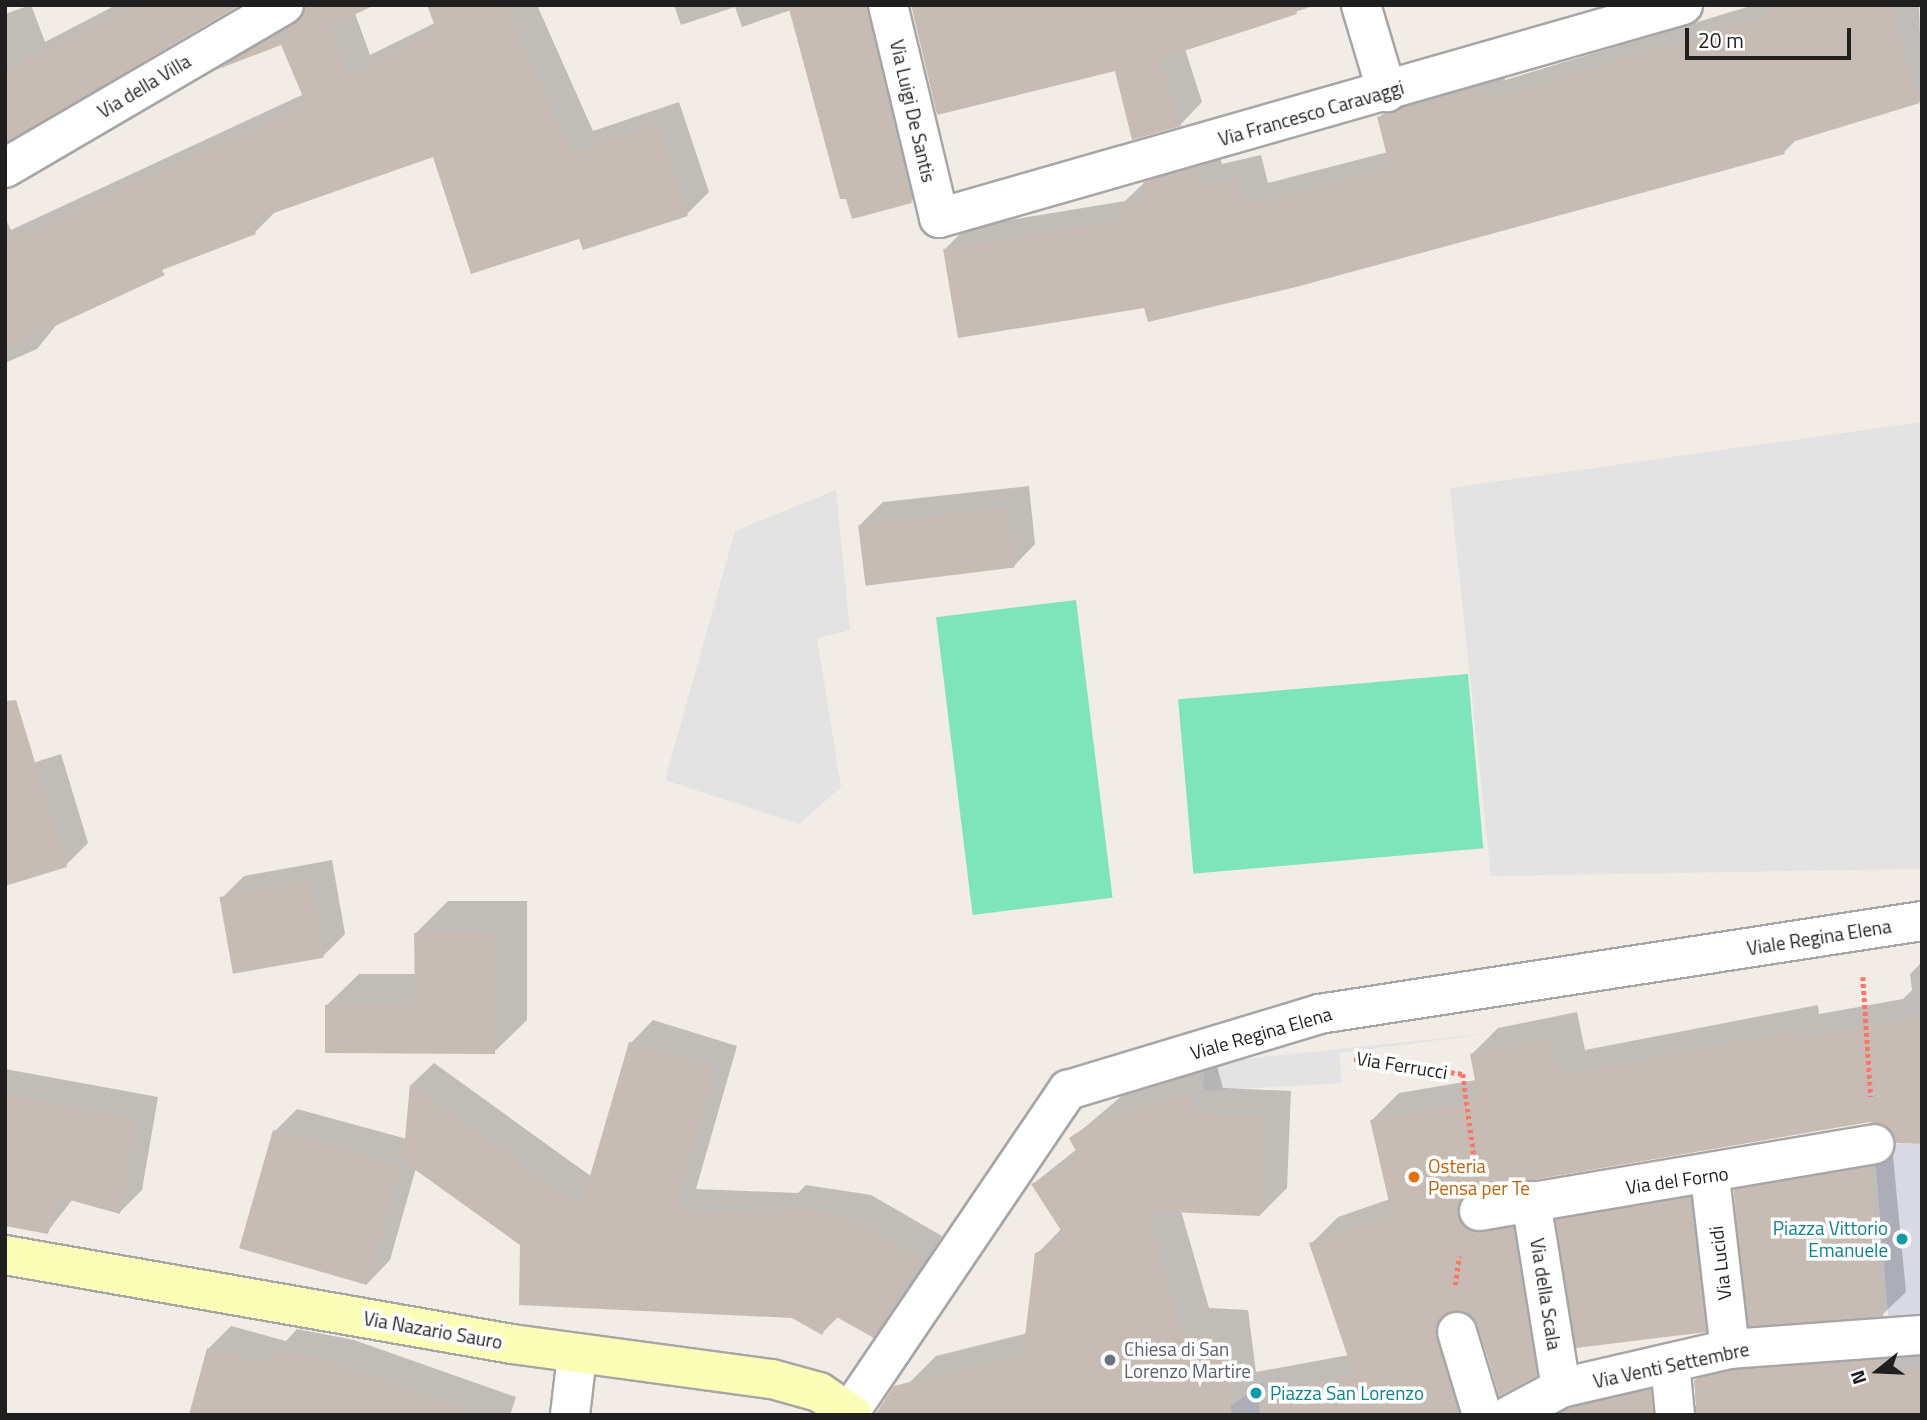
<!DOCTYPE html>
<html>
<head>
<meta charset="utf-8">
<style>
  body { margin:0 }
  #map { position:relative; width:1927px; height:1420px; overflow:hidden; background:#f1ece5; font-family:"Titillium Web",sans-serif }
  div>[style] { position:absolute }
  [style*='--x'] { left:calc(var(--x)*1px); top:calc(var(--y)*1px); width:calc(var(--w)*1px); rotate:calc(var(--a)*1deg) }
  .pitch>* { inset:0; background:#7ee5bb; transform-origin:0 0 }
  .parking>* { inset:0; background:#e3e3e3 }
  .plaza>* { inset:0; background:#d9d9e6 }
  .shadow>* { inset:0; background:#0003 }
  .building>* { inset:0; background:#c6bcb4; transform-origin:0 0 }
  .path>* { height:4.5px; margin-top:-2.25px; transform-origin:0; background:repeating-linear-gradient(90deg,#ff7467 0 3.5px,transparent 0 7px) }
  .roads { filter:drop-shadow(2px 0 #a6a6a6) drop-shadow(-2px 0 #a6a6a6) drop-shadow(0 2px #a6a6a6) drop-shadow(0 -2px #a6a6a6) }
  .street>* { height:38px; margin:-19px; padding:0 19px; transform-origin:19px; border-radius:19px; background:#fff }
  .secondary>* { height:38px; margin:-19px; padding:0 19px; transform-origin:19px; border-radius:19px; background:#fbfeb6 }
  .dots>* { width:19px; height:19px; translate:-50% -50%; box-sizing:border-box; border:4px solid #fff; border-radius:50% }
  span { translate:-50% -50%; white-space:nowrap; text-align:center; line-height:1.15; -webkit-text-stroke:7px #fff; paint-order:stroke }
  .street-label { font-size:19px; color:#1f1f1f }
  .food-label { font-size:19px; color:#c56008 }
  .left { translate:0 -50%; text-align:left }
  .culture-label { font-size:19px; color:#0d838f }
  .right { translate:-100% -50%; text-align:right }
  .worship-label { font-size:19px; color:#5b616d }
  .frame { position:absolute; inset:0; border:7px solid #1f1f1f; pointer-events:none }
  .north { position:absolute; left:1843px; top:1336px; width:70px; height:70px; -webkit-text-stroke:5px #fff; paint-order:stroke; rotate:252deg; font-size:19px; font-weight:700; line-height:28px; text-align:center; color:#1f1f1f }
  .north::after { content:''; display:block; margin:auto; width:24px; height:32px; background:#1f1f1f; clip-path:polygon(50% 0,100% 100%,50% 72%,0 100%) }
  .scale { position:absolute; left:1685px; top:28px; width:166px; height:32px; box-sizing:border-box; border:4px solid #1f1f1f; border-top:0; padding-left:9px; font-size:21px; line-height:24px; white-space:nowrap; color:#1f1f1f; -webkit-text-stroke:5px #fff; paint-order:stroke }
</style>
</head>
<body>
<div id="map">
  <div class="pitch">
    <div style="left:1076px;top:600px;width:300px;height:141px;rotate:83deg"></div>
    <div style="left:1468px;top:674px;width:175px;height:291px;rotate:85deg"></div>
  </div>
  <div class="parking">
    <div style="clip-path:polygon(1922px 422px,1922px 869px,1491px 876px,1450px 488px)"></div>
    <div style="clip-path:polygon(836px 490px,850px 630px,817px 638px,841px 787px,799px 824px,665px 780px,735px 531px)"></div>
    <div style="clip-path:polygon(1502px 1032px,1339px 1053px,1342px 1083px,1203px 1091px,1204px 1063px)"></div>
  </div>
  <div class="plaza">
    <div style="clip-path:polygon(1874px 1144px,1922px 1144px,1922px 1334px,1890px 1337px)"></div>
    <div style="clip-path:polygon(1263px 1382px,1266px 1415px,1207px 1415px,1234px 1404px)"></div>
  </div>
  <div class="shadow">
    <div style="clip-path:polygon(31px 5px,45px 42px,116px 5px,238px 5px,5px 145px,5px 14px)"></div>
    <div style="clip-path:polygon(352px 5px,370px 55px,435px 23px,429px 5px,537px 5px,593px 131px,679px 102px,709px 192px,687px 214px,580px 237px,434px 154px,277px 210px,255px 232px,174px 264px,58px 323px,37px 349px,5px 363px,5px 218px,11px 230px,304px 94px,282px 43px,223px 66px,305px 10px)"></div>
    <div style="clip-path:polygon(674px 5px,893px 5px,933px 179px,911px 201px,791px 10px,742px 27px,735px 7px,681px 25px)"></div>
    <div style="clip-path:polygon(921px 5px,1316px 5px,1185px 49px,1202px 102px,1180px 125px,1117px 69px)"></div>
    <div style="clip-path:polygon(1754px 5px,1919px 5px,1922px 100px,1798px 138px,1784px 152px,1145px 306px,945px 249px,967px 227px,1125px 201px,1167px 161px,1216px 147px,1222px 164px,1261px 155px,1268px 183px,1388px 152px,1379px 118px,1401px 95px,1502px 68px,1505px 80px)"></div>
    <div style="clip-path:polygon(1029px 486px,1035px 544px,1013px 567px,860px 525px,883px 502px)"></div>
    <div style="clip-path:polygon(61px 754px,88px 843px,66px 865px,5px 772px)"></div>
    <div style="clip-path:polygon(332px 860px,345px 934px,323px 956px,222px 898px,244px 876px)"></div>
    <div style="clip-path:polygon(448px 901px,527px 901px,527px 1020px,494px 1052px,326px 1006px,359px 974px,416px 974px,416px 933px)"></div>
    <div style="clip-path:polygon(1922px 962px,1922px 1143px,1871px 1121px,1483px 1186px,1498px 1205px,1540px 1201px,1563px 1347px,1536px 1375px,1500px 1394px,1474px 1315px,1462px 1309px,1488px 1394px,1504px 1410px,1677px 1364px,1683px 1400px,1696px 1406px,1695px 1381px,1723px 1353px,1922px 1344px,1922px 1415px,918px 1415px,909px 1383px,936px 1356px,1028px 1333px,1037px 1254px,1062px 1228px,1033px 1184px,1077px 1149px,1071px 1139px,1124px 1094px,1217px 1066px,1223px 1088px,1291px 1091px,1287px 1188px,1260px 1215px,1181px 1211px,1209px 1308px,1248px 1310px,1256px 1372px,1349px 1355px,1311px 1244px,1338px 1217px,1390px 1199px,1372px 1120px,1399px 1093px,1476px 1080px,1471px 1055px,1498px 1028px,1577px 1012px,1585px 1050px,1818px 1005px,1819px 1014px,1903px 999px,1912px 990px,1910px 974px)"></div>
    <div style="clip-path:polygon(653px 1020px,737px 1046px,696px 1189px,798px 1193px,806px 1185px,871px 1195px,942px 1236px,895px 1313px,873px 1336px,839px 1316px,822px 1333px,792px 1316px,521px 1244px,416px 1168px,390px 1260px,368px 1283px,275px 1131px,297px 1109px,407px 1139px,412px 1084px,434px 1063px,592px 1177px,631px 1043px)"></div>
    <div style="clip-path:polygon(5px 1069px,158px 1097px,142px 1190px,120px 1212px,73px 1199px,47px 1232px,5px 1224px)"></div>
    <div style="clip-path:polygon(1892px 1146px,1906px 1292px,1883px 1314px,1735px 1191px,1758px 1168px)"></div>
    <div style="clip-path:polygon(1711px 1177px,1726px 1309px,1705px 1330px,1558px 1221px,1579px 1200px)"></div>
    <div style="clip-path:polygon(231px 1326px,286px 1341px,297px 1329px,354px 1340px,516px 1397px,510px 1415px,191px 1415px,208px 1349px)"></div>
  </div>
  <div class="building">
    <div style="clip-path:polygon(135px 5px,240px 5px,5px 143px,5px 72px)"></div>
    <div style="clip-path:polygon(306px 5px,375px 5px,330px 26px,347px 75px,437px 32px,427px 5px,505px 5px,571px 152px,657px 123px,688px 216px,583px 250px,579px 239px,471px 274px,433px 157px,251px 221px,256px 234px,162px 270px,165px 275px,5px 349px,5px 243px,306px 104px,281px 45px,216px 70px,295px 24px)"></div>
    <div style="clip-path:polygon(788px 5px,867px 5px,912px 203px,852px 219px,846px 199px,840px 199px)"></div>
    <div style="clip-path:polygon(911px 5px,1295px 5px,1297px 14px,1159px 59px,1181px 126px,1132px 140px,1115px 71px,937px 115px)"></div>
    <div style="clip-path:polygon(1773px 5px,1890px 5px,1920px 103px,1782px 145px,1785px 154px,1296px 287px,1148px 322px,1144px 308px,958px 338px,943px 249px,1123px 219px,1119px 204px,1147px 198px,1143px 182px,1194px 168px,1200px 186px,1239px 176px,1246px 205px,1390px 167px,1377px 117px,1480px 89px,1483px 101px,1775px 13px)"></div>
    <div style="left:1007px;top:507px;width:61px;height:150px;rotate:83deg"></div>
    <div style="clip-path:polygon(16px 700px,67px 867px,5px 886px,5px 701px)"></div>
    <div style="left:310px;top:881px;width:78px;height:92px;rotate:80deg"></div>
    <div style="clip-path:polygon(414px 933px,495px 933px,495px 1054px,325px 1053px,325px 1005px,415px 1006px)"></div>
    <div style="clip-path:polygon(1922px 1016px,1922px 1144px,1895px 1143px,1890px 1130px,1870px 1122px,1475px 1190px,1458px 1204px,1463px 1225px,1482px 1233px,1513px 1227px,1537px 1376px,1499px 1396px,1478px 1325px,1463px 1311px,1451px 1311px,1441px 1318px,1436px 1338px,1459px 1415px,1260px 1415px,1258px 1393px,1354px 1375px,1309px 1243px,1392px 1215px,1370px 1120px,1479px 1101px,1470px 1054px,1550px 1039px,1558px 1076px,1792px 1031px,1793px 1040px)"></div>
    <div style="clip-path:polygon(629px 1042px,716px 1068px,675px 1210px,781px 1215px,782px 1206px,848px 1217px,921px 1259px,874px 1338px,833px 1315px,822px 1335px,792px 1318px,519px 1305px,520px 1245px,403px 1161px,410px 1084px,581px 1207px)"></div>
    <div style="clip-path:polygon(1190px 1092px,1197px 1114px,1265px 1117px,1260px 1216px,1147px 1211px,1182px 1335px,1221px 1336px,1232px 1415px,875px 1415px,894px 1386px,1023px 1353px,1035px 1253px,1066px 1238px,1031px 1184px,1081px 1160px,1069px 1138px,1098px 1119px)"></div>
    <div style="clip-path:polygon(5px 1095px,136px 1119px,120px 1214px,59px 1197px,48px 1234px,5px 1226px)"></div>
    <div style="left:273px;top:1130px;width:133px;height:123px;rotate:16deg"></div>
    <div style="left:1870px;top:1167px;width:150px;height:138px;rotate:85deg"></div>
    <div style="left:1690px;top:1197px;width:136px;height:136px;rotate:83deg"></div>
    <div style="clip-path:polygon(207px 1348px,268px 1364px,273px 1350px,331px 1361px,464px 1408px,463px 1415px,189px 1415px)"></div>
    <div style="clip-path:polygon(1889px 1359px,1891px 1371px,1922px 1368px,1922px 1415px,1697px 1415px,1694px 1380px,1733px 1371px)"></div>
    <div style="clip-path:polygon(1651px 1390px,1653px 1415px,1557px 1415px,1569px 1409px)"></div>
  </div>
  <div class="path">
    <div style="--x:1863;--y:977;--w:120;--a:86.2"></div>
    <div style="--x:1354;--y:1059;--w:110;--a:7.8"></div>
    <div style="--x:1463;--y:1074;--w:91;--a:82.4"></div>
    <div style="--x:1455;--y:1285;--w:29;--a:-82"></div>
  </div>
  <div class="roads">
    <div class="street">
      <div style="--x:888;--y:5;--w:219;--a:76.5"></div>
      <div style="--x:939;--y:218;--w:774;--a:-15.98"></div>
      <div style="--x:1361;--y:5;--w:91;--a:73.4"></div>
      <div style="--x:5;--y:168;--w:323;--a:-30.3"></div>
      <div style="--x:1710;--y:1177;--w:173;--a:83.4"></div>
      <div style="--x:1531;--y:1201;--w:189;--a:80.9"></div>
      <div style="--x:1479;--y:1211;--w:401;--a:-9.6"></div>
      <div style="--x:1457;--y:1332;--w:87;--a:73.2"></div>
      <div style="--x:1670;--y:1363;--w:52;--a:84.5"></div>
      <div style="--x:851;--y:1410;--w:387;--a:-55.9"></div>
      <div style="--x:1068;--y:1090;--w:262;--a:-16.8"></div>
      <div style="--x:1319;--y:1014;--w:610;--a:-8.77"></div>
      <div style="--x:570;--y:1415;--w:60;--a:-83.3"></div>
      <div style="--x:1510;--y:1415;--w:58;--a:-27.9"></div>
      <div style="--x:1561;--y:1388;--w:173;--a:-13"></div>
      <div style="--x:1730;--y:1349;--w:193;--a:-4.2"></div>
    </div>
    <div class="secondary">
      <div style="--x:5;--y:1255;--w:515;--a:9.96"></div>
      <div style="--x:512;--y:1344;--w:262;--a:7.7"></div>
      <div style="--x:772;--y:1379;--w:49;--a:15.5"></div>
      <div style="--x:819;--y:1392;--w:41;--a:34.1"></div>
    </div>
  </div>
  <div class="dots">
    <div style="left:1414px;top:1177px;background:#e8710a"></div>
    <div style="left:1902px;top:1239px;background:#0f9aa8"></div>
    <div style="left:1110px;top:1360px;background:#6b7280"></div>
    <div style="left:1256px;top:1393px;background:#0f9aa8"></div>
  </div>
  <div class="street-label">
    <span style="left:144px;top:86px;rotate:-31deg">Via della Villa</span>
    <span style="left:913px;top:111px;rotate:77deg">Via Luigi De Santis</span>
    <span style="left:1311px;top:113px;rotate:-16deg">Via Francesco Caravaggi</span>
    <span style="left:1819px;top:937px;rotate:-9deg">Viale Regina Elena</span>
    <span style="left:1261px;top:1033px;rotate:-16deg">Viale Regina Elena</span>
    <span style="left:1402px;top:1065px;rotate:9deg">Via Ferrucci</span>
    <span style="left:1677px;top:1180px;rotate:-8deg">Via del Forno</span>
    <span style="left:1720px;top:1263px;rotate:-97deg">Via Lucidi</span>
    <span style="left:1546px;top:1294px;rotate:81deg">Via della Scala</span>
    <span style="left:433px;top:1330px;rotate:10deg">Via Nazario Sauro</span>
    <span style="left:1671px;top:1365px;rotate:-12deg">Via Venti Settembre</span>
  </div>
  <div class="food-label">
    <span class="left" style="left:1428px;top:1177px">Osteria<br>Pensa per Te</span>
  </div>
  <div class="culture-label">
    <span class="right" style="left:1888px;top:1239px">Piazza Vittorio<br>Emanuele</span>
    <span class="left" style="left:1270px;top:1393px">Piazza San Lorenzo</span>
  </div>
  <div class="worship-label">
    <span class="left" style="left:1124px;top:1360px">Chiesa di San<br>Lorenzo Martire</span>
  </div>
  <div class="frame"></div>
  <div class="north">N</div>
  <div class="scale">20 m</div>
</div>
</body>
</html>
